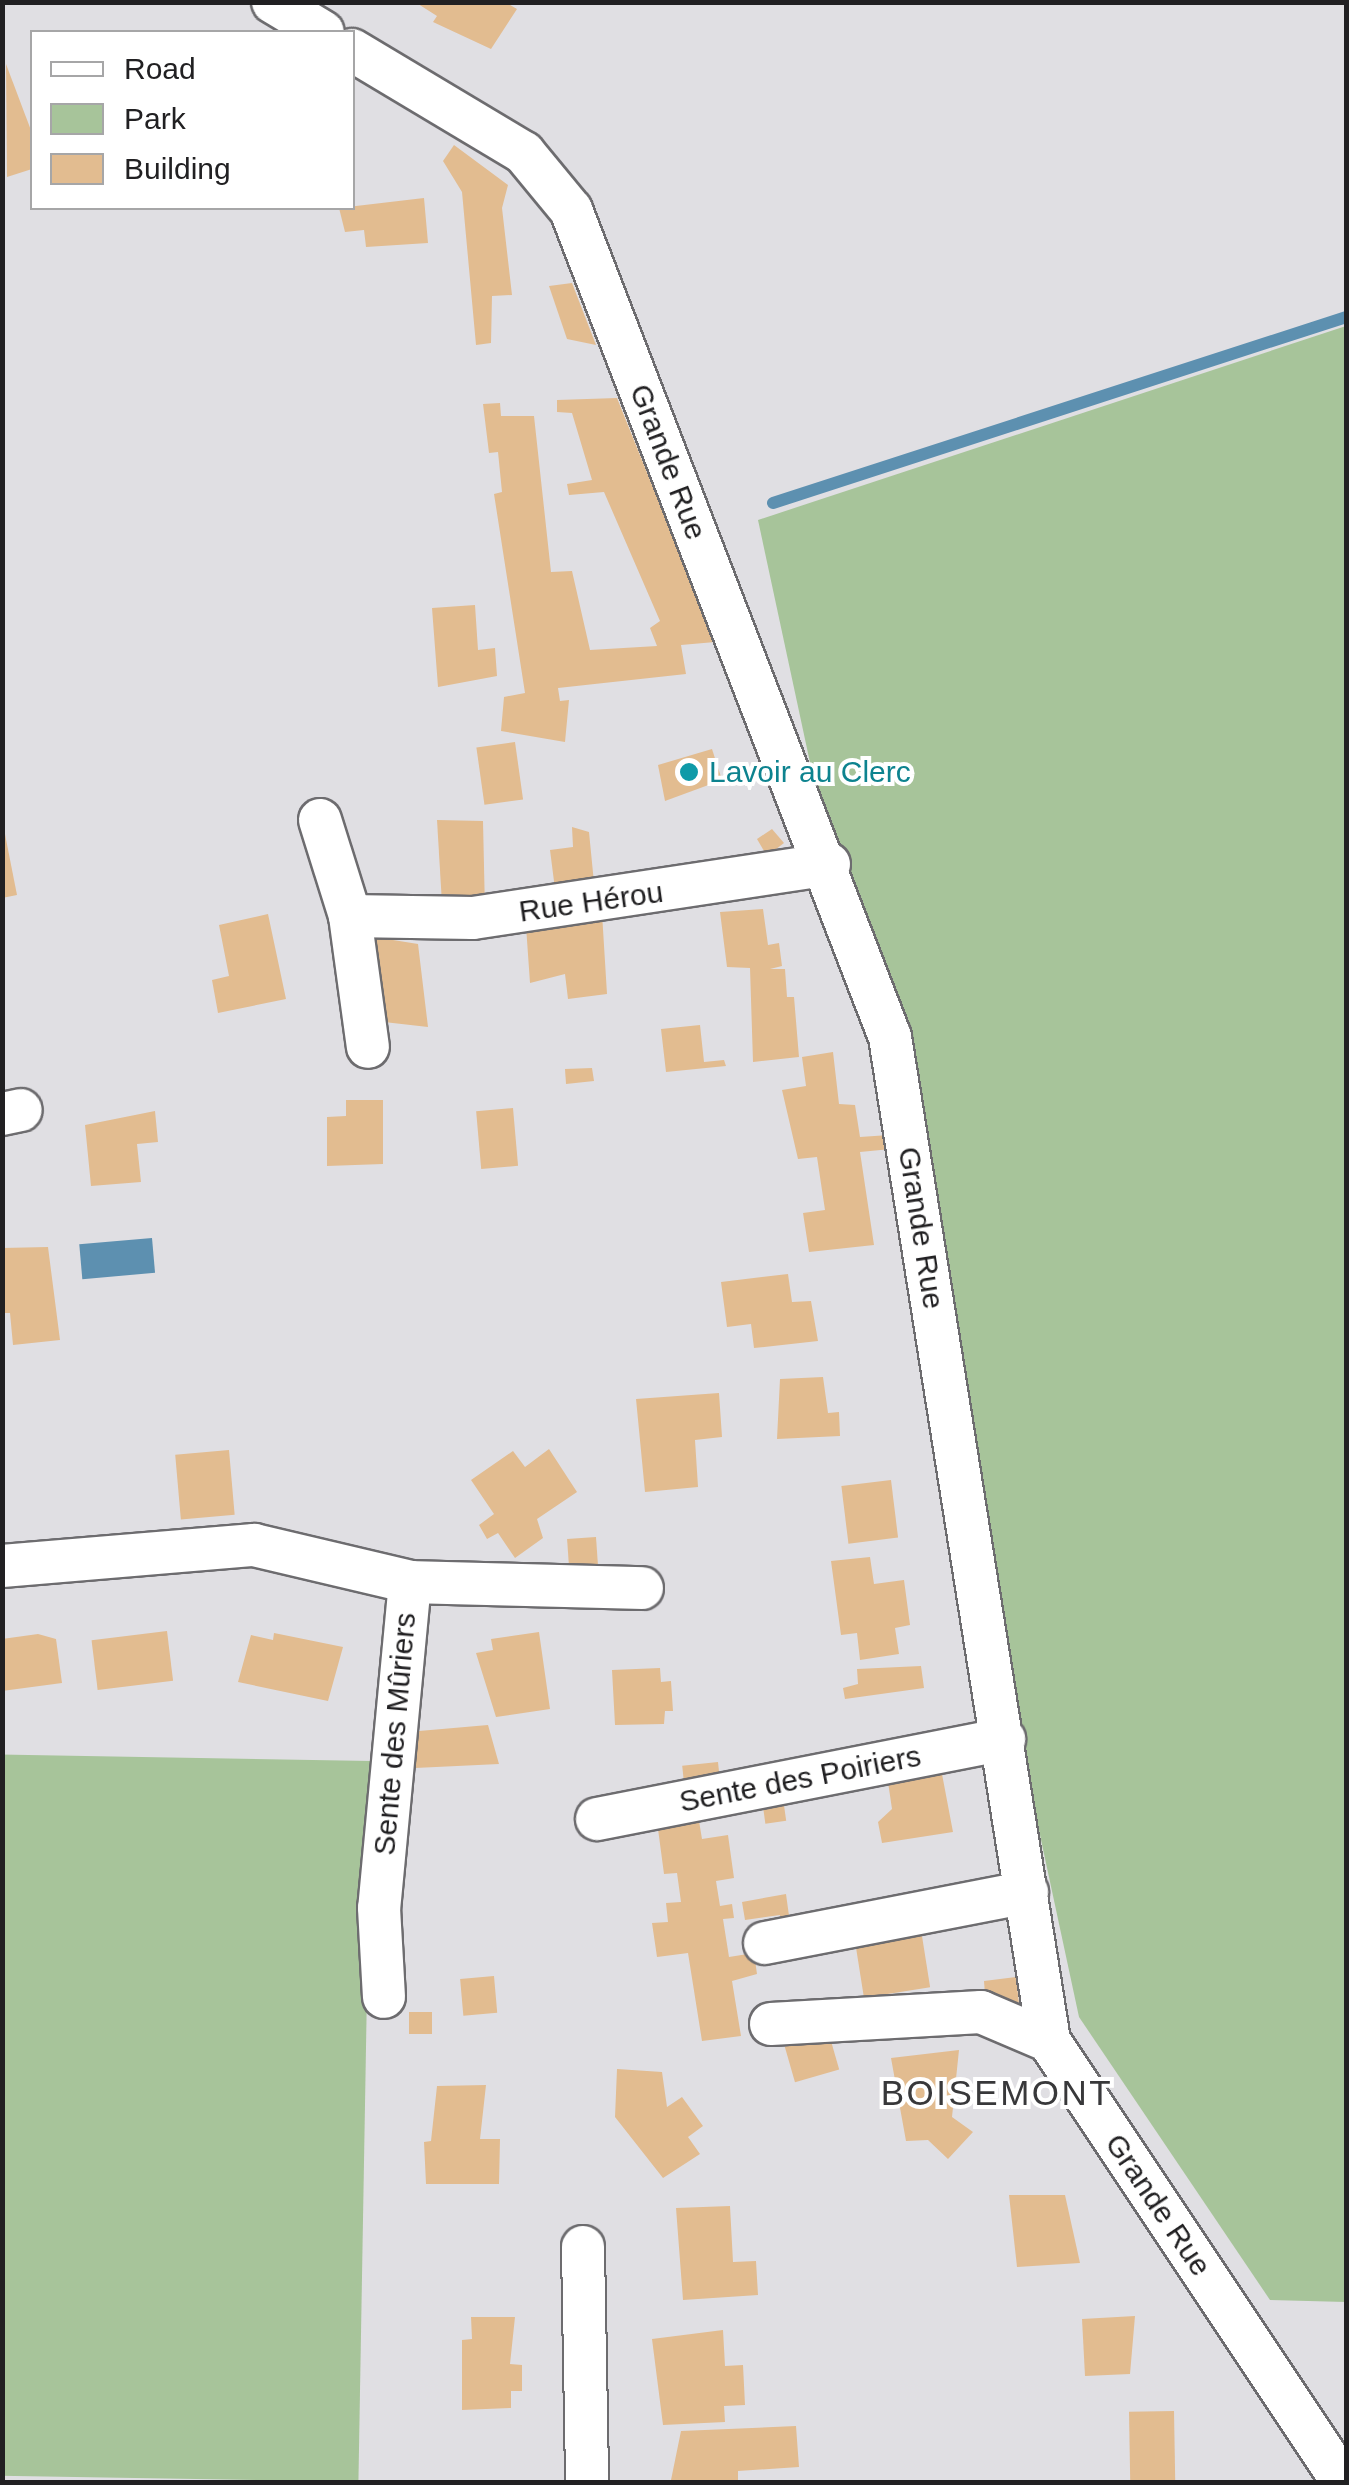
<!DOCTYPE html>
<html>
<head>
<meta charset="utf-8">
<style>
  body { margin:0 }
  #map { position:relative; width:1349px; height:2485px; overflow:hidden; background:#e0dfe3; font-family:Helvetica,sans-serif }
  div>[style] { position:absolute }
  [style*='--x'] { left:calc(var(--x)*1px); top:calc(var(--y)*1px); width:calc(var(--w)*1px); rotate:calc(var(--a)*1deg) }
  .green>* { inset:0; background:#a7c49a; transform-origin:0 0 }
  .water>* { inset:0; background:#5d90b0; transform-origin:0 0 }
  .stream>* { height:12px; margin:-6px; padding:0 6px; transform-origin:6px; border-radius:6px; background:#5d90b0 }
  .building>* { inset:0; background:#e2bc90; transform-origin:0 0 }
  .roads { filter:drop-shadow(2px 0 #6d6c6f) drop-shadow(-2px 0 #6d6c6f) drop-shadow(0 2px #6d6c6f) drop-shadow(0 -2px #6d6c6f) }
  .minor>* { height:42px; margin:-21px; padding:0 21px; transform-origin:21px; border-radius:21px; background:#fff }
  .dots>* { width:28px; height:28px; translate:-50% -50%; box-sizing:border-box; border:5px solid #fff; border-radius:50% }
  span { translate:-50% -50%; white-space:nowrap; text-align:center; line-height:1.15; -webkit-text-stroke:8px #fff; paint-order:stroke }
  .street-label { font-size:30px; color:#212022 }
  .culture-label { font-size:30px; color:#0d838f }
  .left { translate:0 -50%; text-align:left }
  .quarter-label { font-size:35px; color:#38383a; letter-spacing:2.5px }
  .frame { position:absolute; inset:0; border:5px solid #212022; pointer-events:none }
  .legend { position:absolute; left:30px; top:30px; width:325px; height:180px; box-sizing:border-box; background:#fff; border:2px solid #a6a6a7; margin:0; padding:12px 18px; list-style:none; font-size:30px; color:#212022 }
  .legend li { display:flex; align-items:center; gap:20px; height:50px }
  .legend b { width:50px; border:2px solid #a6a6a7 }
</style>
</head>
<body>
<div id="map">
  <div class="green">
    <div style="clip-path:polygon(1346px 326px,1346px 2302px,1270px 2300px,1079px 2017px,758px 520px)"></div>
    <div style="left:371px;top:1761px;width:721px;height:373px;rotate:91deg"></div>
  </div>
  <div class="water">
    <div style="left:152px;top:1238px;width:35px;height:73px;rotate:85deg"></div>
  </div>
  <div class="stream">
    <div style="--x:773;--y:503;--w:602;--a:-17.98"></div>
  </div>
  <div class="building">
    <div style="clip-path:polygon(415px 2px,505px 2px,517px 9px,491px 49px,433px 22px,437px 16px)"></div>
    <div style="clip-path:polygon(6px 64px,32px 133px,32px 169px,7px 177px)"></div>
    <div style="clip-path:polygon(454px 145px,508px 185px,502px 208px,512px 295px,492px 296px,491px 343px,476px 345px,462px 192px,443px 161px)"></div>
    <div style="clip-path:polygon(424px 198px,428px 243px,366px 247px,364px 230px,345px 232px,339px 208px)"></div>
    <div style="clip-path:polygon(572px 283px,596px 345px,567px 339px,549px 286px)"></div>
    <div style="clip-path:polygon(617px 398px,715px 642px,681px 645px,686px 674px,558px 688px,560px 701px,569px 700px,565px 742px,501px 731px,504px 697px,525px 693px,494px 494px,502px 492px,498px 452px,489px 453px,483px 404px,500px 403px,501px 416px,534px 416px,551px 572px,572px 571px,590px 650px,657px 646px,650px 628px,660px 621px,604px 492px,569px 495px,567px 484px,592px 480px,572px 413px,557px 412px,557px 400px)"></div>
    <div style="clip-path:polygon(475px 605px,478px 650px,495px 648px,497px 676px,438px 687px,432px 608px)"></div>
    <div style="left:515px;top:742px;width:58px;height:39px;rotate:82deg"></div>
    <div style="clip-path:polygon(712px 749px,722px 780px,665px 801px,658px 765px)"></div>
    <div style="clip-path:polygon(2px 819px,17px 895px,2px 898px)"></div>
    <div style="clip-path:polygon(437px 820px,483px 821px,485px 911px,442px 904px)"></div>
    <div style="clip-path:polygon(572px 827px,589px 832px,595px 893px,556px 897px,550px 850px,573px 847px)"></div>
    <div style="clip-path:polygon(772px 829px,784px 843px,767px 856px,757px 839px)"></div>
    <div style="clip-path:polygon(763px 909px,768px 945px,779px 943px,782px 966px,770px 969px,785px 969px,787px 997px,794px 997px,799px 1057px,753px 1062px,750px 968px,727px 967px,720px 912px)"></div>
    <div style="clip-path:polygon(602px 913px,607px 994px,568px 999px,565px 974px,530px 983px,526px 926px)"></div>
    <div style="clip-path:polygon(268px 914px,286px 999px,218px 1013px,212px 980px,229px 976px,219px 925px)"></div>
    <div style="clip-path:polygon(371px 924px,391px 926px,393px 940px,418px 944px,428px 1027px,384px 1022px)"></div>
    <div style="clip-path:polygon(700px 1025px,704px 1062px,724px 1060px,726px 1066px,666px 1072px,661px 1029px)"></div>
    <div style="clip-path:polygon(833px 1052px,839px 1104px,855px 1105px,860px 1137px,889px 1135px,891px 1149px,860px 1152px,874px 1245px,809px 1252px,803px 1213px,825px 1210px,817px 1157px,798px 1159px,782px 1090px,806px 1086px,802px 1057px)"></div>
    <div style="clip-path:polygon(592px 1068px,594px 1081px,566px 1084px,565px 1069px)"></div>
    <div style="clip-path:polygon(346px 1100px,383px 1100px,383px 1164px,327px 1166px,327px 1117px,346px 1116px)"></div>
    <div style="left:513px;top:1108px;width:58px;height:37px;rotate:85deg"></div>
    <div style="clip-path:polygon(155px 1111px,158px 1142px,137px 1144px,141px 1182px,91px 1186px,85px 1125px)"></div>
    <div style="clip-path:polygon(48px 1247px,60px 1340px,13px 1345px,10px 1313px,2px 1313px,2px 1248px)"></div>
    <div style="clip-path:polygon(788px 1274px,792px 1302px,811px 1301px,818px 1341px,754px 1348px,751px 1324px,727px 1327px,721px 1282px)"></div>
    <div style="clip-path:polygon(823px 1377px,828px 1413px,839px 1412px,840px 1436px,777px 1439px,780px 1379px)"></div>
    <div style="clip-path:polygon(719px 1393px,722px 1437px,695px 1440px,698px 1487px,645px 1492px,636px 1399px)"></div>
    <div style="clip-path:polygon(549px 1449px,577px 1492px,537px 1519px,543px 1538px,515px 1558px,498px 1533px,487px 1539px,479px 1525px,494px 1514px,471px 1480px,513px 1451px,525px 1467px)"></div>
    <div style="left:229px;top:1450px;width:65px;height:54px;rotate:85deg"></div>
    <div style="left:891px;top:1480px;width:58px;height:50px;rotate:83deg"></div>
    <div style="left:596px;top:1537px;width:32px;height:29px;rotate:86deg"></div>
    <div style="clip-path:polygon(870px 1557px,874px 1584px,904px 1580px,910px 1625px,895px 1628px,899px 1654px,860px 1660px,857px 1633px,841px 1635px,831px 1561px)"></div>
    <div style="left:167px;top:1631px;width:50px;height:76px;rotate:83deg"></div>
    <div style="clip-path:polygon(539px 1632px,550px 1709px,496px 1717px,476px 1653px,493px 1650px,491px 1639px)"></div>
    <div style="clip-path:polygon(274px 1633px,343px 1647px,328px 1701px,238px 1682px,251px 1635px,273px 1640px)"></div>
    <div style="clip-path:polygon(38px 1634px,56px 1639px,62px 1683px,2px 1691px,2px 1639px)"></div>
    <div style="clip-path:polygon(921px 1666px,924px 1688px,845px 1699px,843px 1688px,858px 1684px,857px 1669px)"></div>
    <div style="clip-path:polygon(660px 1668px,661px 1682px,671px 1681px,673px 1711px,665px 1711px,664px 1724px,615px 1725px,612px 1670px)"></div>
    <div style="clip-path:polygon(488px 1725px,499px 1764px,415px 1768px,419px 1731px)"></div>
    <div style="left:718px;top:1762px;width:18px;height:36px;rotate:84deg"></div>
    <div style="clip-path:polygon(942px 1774px,953px 1832px,882px 1843px,878px 1822px,892px 1809px,888px 1782px)"></div>
    <div style="left:782px;top:1791px;width:30px;height:21px;rotate:82deg"></div>
    <div style="clip-path:polygon(697px 1809px,702px 1839px,728px 1835px,734px 1878px,716px 1881px,720px 1906px,732px 1904px,734px 1918px,723px 1919px,729px 1957px,754px 1953px,757px 1974px,732px 1981px,741px 2036px,702px 2041px,688px 1953px,657px 1957px,652px 1923px,668px 1922px,666px 1903px,681px 1902px,677px 1873px,664px 1874px,656px 1814px)"></div>
    <div style="clip-path:polygon(786px 1894px,790px 1923px,781px 1924px,780px 1915px,745px 1920px,742px 1902px)"></div>
    <div style="left:922px;top:1936px;width:52px;height:67px;rotate:81deg"></div>
    <div style="left:494px;top:1976px;width:37px;height:34px;rotate:85deg"></div>
    <div style="clip-path:polygon(1016px 1977px,1020px 2013px,985px 1995px,984px 1981px)"></div>
    <div style="left:409px;top:2012px;width:23px;height:22px"></div>
    <div style="left:829px;top:2034px;width:37px;height:46px;rotate:74deg"></div>
    <div style="clip-path:polygon(959px 2050px,952px 2117px,973px 2132px,948px 2159px,928px 2140px,906px 2141px,891px 2058px)"></div>
    <div style="clip-path:polygon(617px 2069px,662px 2072px,667px 2107px,682px 2097px,703px 2126px,688px 2137px,700px 2154px,663px 2178px,615px 2117px)"></div>
    <div style="clip-path:polygon(486px 2085px,480px 2139px,500px 2139px,499px 2184px,426px 2184px,424px 2142px,431px 2141px,437px 2086px)"></div>
    <div style="clip-path:polygon(1009px 2195px,1065px 2195px,1080px 2263px,1017px 2267px)"></div>
    <div style="clip-path:polygon(730px 2206px,733px 2262px,756px 2261px,758px 2295px,683px 2300px,676px 2208px)"></div>
    <div style="clip-path:polygon(1135px 2316px,1130px 2374px,1085px 2376px,1082px 2319px)"></div>
    <div style="clip-path:polygon(471px 2317px,515px 2317px,510px 2364px,522px 2365px,522px 2391px,511px 2391px,511px 2408px,462px 2410px,462px 2340px,472px 2339px)"></div>
    <div style="clip-path:polygon(723px 2330px,725px 2366px,743px 2365px,745px 2405px,724px 2406px,725px 2422px,663px 2425px,652px 2339px)"></div>
    <div style="left:1174px;top:2411px;width:71px;height:45px;rotate:89deg"></div>
    <div style="clip-path:polygon(796px 2426px,799px 2467px,738px 2471px,738px 2482px,671px 2480px,681px 2431px)"></div>
  </div>
  <div class="roads">
    <div class="minor">
      <div style="--x:273;--y:2;--w:58;--a:31"></div>
      <div style="--x:352;--y:50;--w:200;--a:30.9"></div>
      <div style="--x:524;--y:153;--w:74;--a:50.5"></div>
      <div style="--x:571;--y:210;--w:886;--a:68.91"></div>
      <div style="--x:890;--y:1037;--w:1017;--a:81"></div>
      <div style="--x:1049;--y:2041;--w:530;--a:56.31"></div>
      <div style="--x:320;--y:820;--w:101;--a:72.6"></div>
      <div style="--x:350;--y:916;--w:132;--a:82.2"></div>
      <div style="--x:350;--y:916;--w:123;--a:0.9"></div>
      <div style="--x:473;--y:918;--w:360;--a:-8.6"></div>
      <div style="--x:2;--y:1114;--w:19;--a:-12"></div>
      <div style="--x:2;--y:1566;--w:253;--a:-4.8"></div>
      <div style="--x:254;--y:1545;--w:160;--a:13.3"></div>
      <div style="--x:410;--y:1582;--w:327;--a:95.4"></div>
      <div style="--x:379;--y:1908;--w:89;--a:86.8"></div>
      <div style="--x:410;--y:1582;--w:232;--a:1.5"></div>
      <div style="--x:597;--y:1819;--w:415;--a:-11.1"></div>
      <div style="--x:765;--y:1943;--w:267;--a:-11"></div>
      <div style="--x:771;--y:2024;--w:210;--a:-3.3"></div>
      <div style="--x:981;--y:2012;--w:74;--a:23.1"></div>
      <div style="--x:583;--y:2247;--w:235;--a:89"></div>
    </div>
  </div>
  <div class="dots">
    <div style="left:689px;top:772px;background:#0f9aa8"></div>
  </div>
  <div class="street-label">
    <span style="left:668px;top:462px;rotate:69deg">Grande Rue</span>
    <span style="left:591px;top:902px;rotate:-8deg">Rue Hérou</span>
    <span style="left:921px;top:1228px;rotate:81deg">Grande Rue</span>
    <span style="left:395px;top:1734px;rotate:-85deg">Sente des Mûriers</span>
    <span style="left:800px;top:1779px;rotate:-11deg">Sente des Poiriers</span>
    <span style="left:1158px;top:2205px;rotate:56deg">Grande Rue</span>
  </div>
  <div class="culture-label">
    <span class="left" style="left:709px;top:772px">Lavoir au Clerc</span>
  </div>
  <div class="quarter-label">
    <span style="left:997px;top:2093px">BOISEMONT</span>
  </div>
  <div class="frame"></div>
  <ul class="legend">
  <li><b style="height:12px;background:#fff"></b>Road</li>
  <li><b style="height:28px;background:#a7c49a"></b>Park</li>
  <li><b style="height:28px;background:#e2bc90"></b>Building</li>
  </ul>
</div>
</body>
</html>
